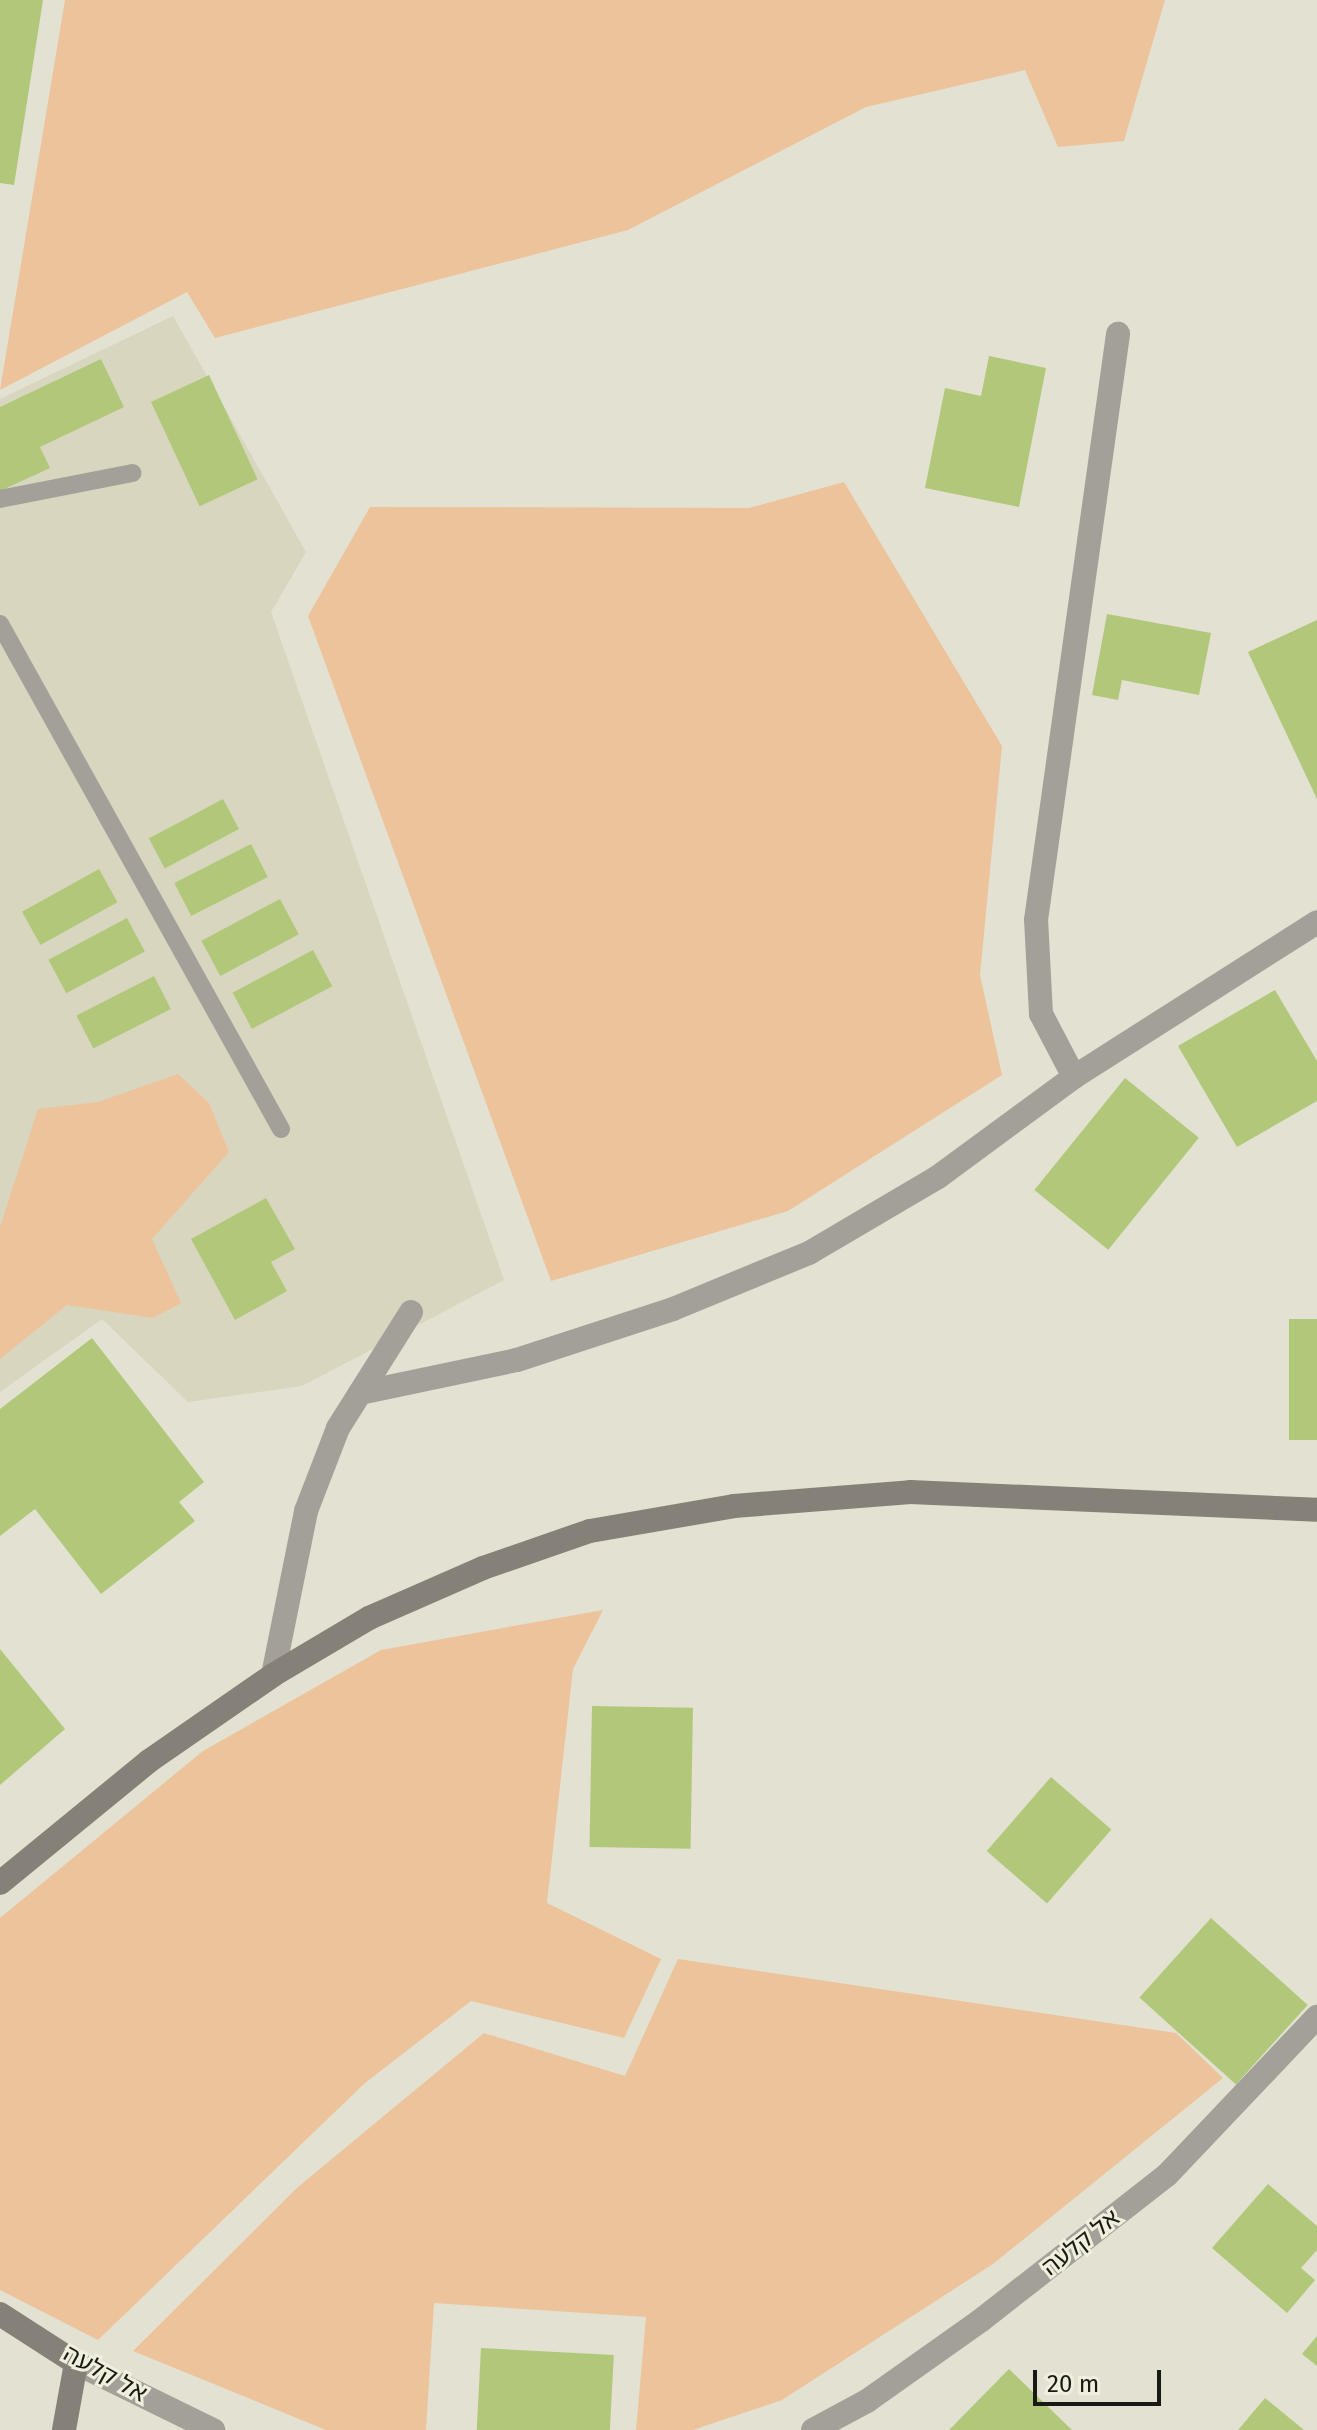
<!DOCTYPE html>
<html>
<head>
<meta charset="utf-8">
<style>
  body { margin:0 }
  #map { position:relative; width:1317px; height:2430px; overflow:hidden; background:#e3e1d1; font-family:"Fira Sans","Noto Sans Hebrew",sans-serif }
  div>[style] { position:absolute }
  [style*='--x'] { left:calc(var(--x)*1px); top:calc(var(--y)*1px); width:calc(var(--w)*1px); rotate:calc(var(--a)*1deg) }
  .built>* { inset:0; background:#d8d6bf }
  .green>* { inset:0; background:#edc39c }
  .building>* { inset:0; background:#b1c87a; transform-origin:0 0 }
  .lane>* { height:18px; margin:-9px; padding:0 9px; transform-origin:9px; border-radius:9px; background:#a3a09a }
  .street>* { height:24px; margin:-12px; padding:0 12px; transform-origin:12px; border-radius:12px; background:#a3a09a }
  .secondary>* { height:24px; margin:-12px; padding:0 12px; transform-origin:12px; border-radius:12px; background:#868178 }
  span { translate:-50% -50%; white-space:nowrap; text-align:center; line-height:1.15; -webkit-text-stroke:6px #f0efde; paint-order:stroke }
  .street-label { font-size:24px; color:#1a1a14 }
  .scale { position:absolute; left:1033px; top:2370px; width:128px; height:36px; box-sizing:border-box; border:4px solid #1a1a14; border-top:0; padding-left:10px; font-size:24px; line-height:28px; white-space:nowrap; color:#1a1a14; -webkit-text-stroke:6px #f0efde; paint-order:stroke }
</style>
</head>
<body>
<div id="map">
  <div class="built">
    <div style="clip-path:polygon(173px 316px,306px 552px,271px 612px,504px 1280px,302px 1386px,188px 1402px,102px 1319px,0 1392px,0 399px)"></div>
  </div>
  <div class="green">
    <div style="clip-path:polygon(65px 0,1165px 0,1124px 141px,1058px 147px,1025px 70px,866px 107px,628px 230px,215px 338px,187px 292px,0 390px)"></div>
    <div style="clip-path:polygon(844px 482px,1002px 746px,980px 975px,1002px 1075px,788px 1211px,551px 1281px,308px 616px,370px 507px,749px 508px)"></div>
    <div style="clip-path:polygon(178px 1074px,209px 1103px,229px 1152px,152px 1239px,181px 1303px,153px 1318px,67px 1305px,0 1359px,0 1227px,38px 1109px,98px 1102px)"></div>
    <div style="clip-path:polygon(603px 1610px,573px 1669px,547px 1903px,661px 1959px,624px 2038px,471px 2001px,365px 2083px,98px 2340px,0 2290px,0 1918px,203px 1751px,381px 1650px)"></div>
    <div style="clip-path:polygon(678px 1959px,1176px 2033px,1223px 2078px,993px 2264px,782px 2400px,693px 2430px,636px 2430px,646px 2317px,434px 2303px,426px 2430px,326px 2430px,133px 2351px,298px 2187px,484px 2033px,625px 2076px)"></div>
  </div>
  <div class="building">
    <div style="clip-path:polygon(0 0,43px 0,14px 185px,0 183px)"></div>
    <div style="clip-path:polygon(989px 356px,1046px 368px,1019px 507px,925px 488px,945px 388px,981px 396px)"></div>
    <div style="clip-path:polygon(101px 359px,124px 407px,40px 447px,50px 468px,0 491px,0 407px)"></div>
    <div style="left:209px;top:375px;width:115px;height:64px;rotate:65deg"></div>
    <div style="clip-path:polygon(1107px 614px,1211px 633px,1199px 695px,1122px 680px,1118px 700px,1092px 695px)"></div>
    <div style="clip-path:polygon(1317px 620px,1317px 799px,1248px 652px)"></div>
    <div style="left:223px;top:799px;width:34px;height:84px;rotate:62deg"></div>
    <div style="left:251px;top:844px;width:37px;height:86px;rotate:63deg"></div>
    <div style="left:99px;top:869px;width:38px;height:88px;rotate:61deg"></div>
    <div style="left:280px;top:899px;width:40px;height:89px;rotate:62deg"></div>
    <div style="left:127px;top:918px;width:38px;height:89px;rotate:62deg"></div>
    <div style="left:313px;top:950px;width:41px;height:91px;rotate:62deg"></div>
    <div style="left:154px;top:976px;width:37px;height:87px;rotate:63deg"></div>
    <div style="clip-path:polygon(1275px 990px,1317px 1061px,1317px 1101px,1237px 1147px,1178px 1046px)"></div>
    <div style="left:1125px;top:1078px;width:95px;height:144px;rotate:39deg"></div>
    <div style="clip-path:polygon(266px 1198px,295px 1249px,271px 1262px,287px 1291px,235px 1320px,191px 1239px)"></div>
    <div style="left:1317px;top:1319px;width:121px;height:28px;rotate:90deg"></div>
    <div style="clip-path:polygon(92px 1338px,204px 1482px,179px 1502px,195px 1521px,101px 1594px,35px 1509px,0 1536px,0 1409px)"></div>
    <div style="clip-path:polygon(0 1649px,65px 1729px,0 1785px)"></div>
    <div style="left:592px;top:1706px;width:101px;height:141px;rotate:1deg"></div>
    <div style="left:1051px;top:1777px;width:80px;height:98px;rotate:41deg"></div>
    <div style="left:1211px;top:1918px;width:130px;height:107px;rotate:42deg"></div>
    <div style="clip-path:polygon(1268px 2184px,1317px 2226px,1317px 2250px,1301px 2268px,1315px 2280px,1287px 2313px,1212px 2248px)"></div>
    <div style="clip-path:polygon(1317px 2336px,1317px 2366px,1302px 2354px)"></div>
    <div style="left:481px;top:2348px;width:133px;height:82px;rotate:3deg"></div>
    <div style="clip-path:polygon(1009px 2369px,1072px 2430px,949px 2430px)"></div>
    <div style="clip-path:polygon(1265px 2398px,1304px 2430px,1238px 2430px)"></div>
  </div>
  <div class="lane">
    <div style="--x:0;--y:499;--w:135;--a:-11.1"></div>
    <div style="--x:0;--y:624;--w:578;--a:60.91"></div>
  </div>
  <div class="street">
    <div style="--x:1074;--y:1077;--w:71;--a:-117.6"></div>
    <div style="--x:1041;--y:1014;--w:94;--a:-93"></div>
    <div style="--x:1036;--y:920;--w:592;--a:-82.03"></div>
    <div style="--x:360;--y:1393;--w:160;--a:-11.9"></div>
    <div style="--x:517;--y:1360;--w:164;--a:-18.1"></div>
    <div style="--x:673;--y:1309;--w:147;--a:-22.4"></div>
    <div style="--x:809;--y:1253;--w:150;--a:-30.5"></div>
    <div style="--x:938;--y:1177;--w:169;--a:-36.3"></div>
    <div style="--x:1074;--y:1077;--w:288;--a:-32.5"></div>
    <div style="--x:273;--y:1675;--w:167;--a:-78.6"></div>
    <div style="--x:306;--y:1511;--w:89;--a:-68.9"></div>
    <div style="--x:338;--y:1428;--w:137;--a:-57.8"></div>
    <div style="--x:76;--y:2363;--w:153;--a:26.1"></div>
    <div style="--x:813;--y:2430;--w:61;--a:-28.2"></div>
    <div style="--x:867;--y:2401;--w:138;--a:-35.3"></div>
    <div style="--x:980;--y:2321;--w:237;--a:-38"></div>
    <div style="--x:1167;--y:2175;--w:218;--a:-46.5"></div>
  </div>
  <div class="secondary">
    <div style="--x:0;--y:1883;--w:193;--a:-39.3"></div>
    <div style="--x:149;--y:1761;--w:151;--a:-34.7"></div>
    <div style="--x:273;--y:1675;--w:112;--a:-30.7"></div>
    <div style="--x:369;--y:1618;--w:124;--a:-23.7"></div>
    <div style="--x:483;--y:1568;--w:113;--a:-19.1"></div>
    <div style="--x:590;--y:1531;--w:146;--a:-9.8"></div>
    <div style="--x:734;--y:1506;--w:177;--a:-4.5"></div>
    <div style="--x:910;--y:1492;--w:407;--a:2.5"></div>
    <div style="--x:0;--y:2314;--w:90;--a:32.8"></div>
    <div style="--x:76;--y:2363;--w:68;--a:100.2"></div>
  </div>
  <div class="street-label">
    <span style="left:1081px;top:2243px;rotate:-38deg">אל קלעה</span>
    <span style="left:105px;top:2374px;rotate:29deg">אל קלעה</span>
  </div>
  <div class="scale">20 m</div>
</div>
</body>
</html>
